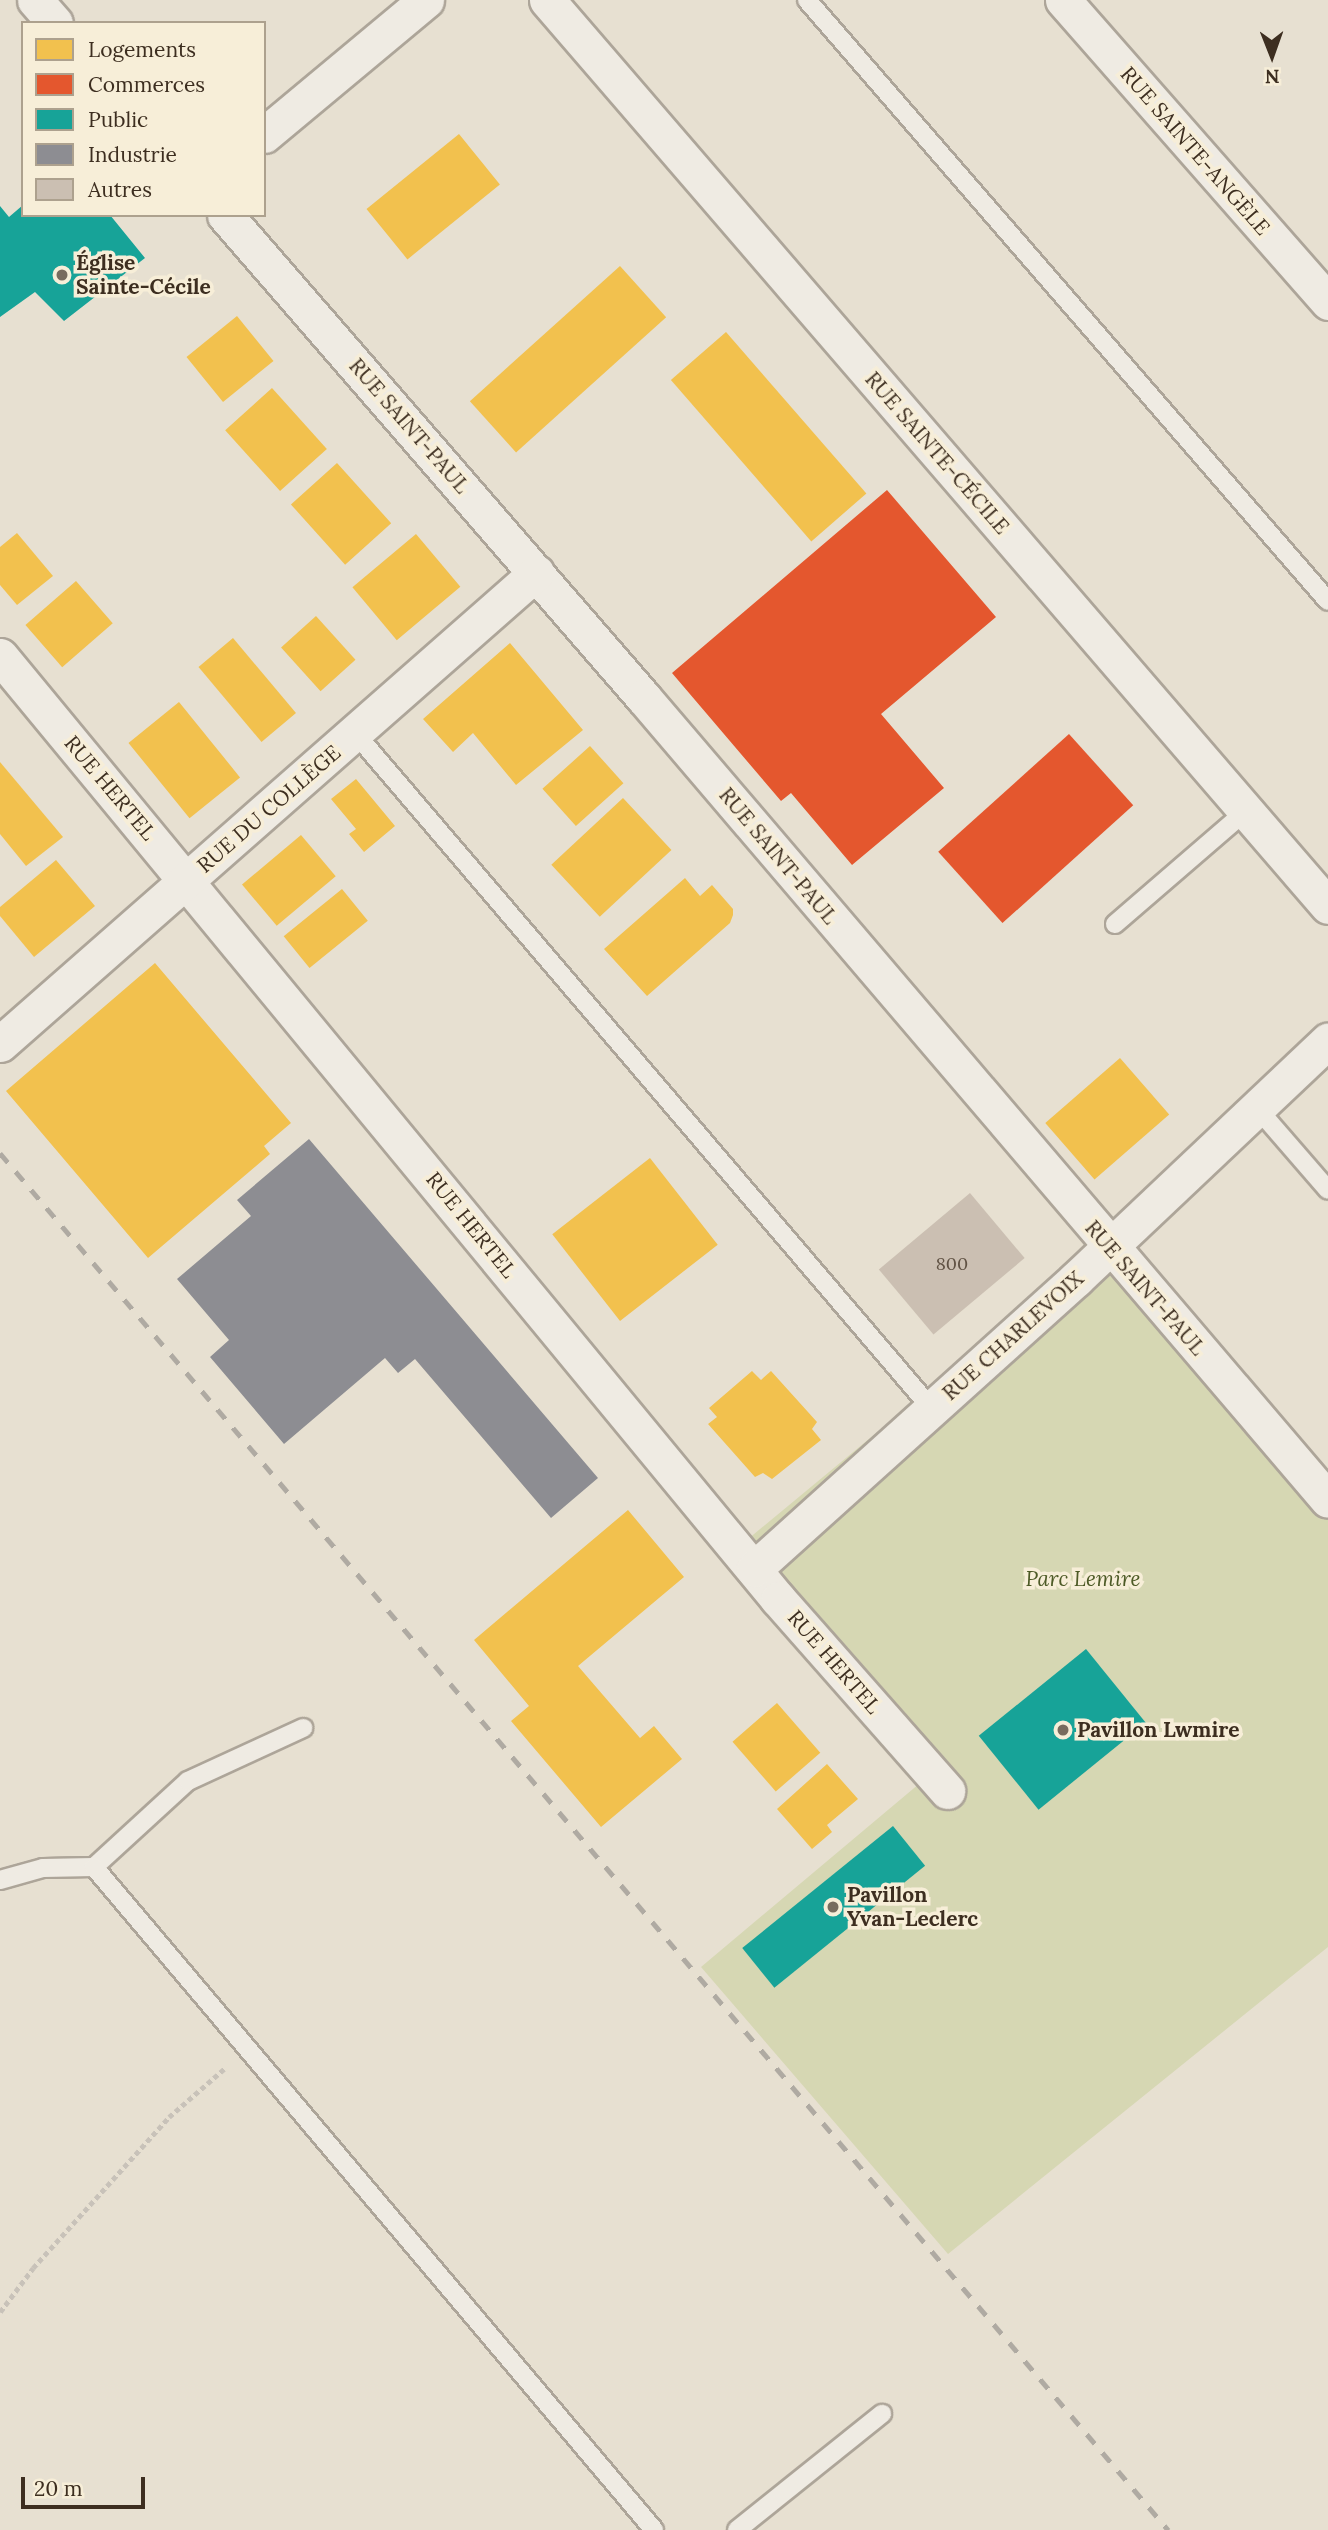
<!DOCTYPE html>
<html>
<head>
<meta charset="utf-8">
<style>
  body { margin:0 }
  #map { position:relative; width:1328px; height:2530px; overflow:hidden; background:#e7e0d1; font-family:Lora,serif }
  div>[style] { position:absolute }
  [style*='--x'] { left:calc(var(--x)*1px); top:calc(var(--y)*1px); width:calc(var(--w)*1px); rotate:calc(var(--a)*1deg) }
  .green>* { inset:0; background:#d6d7b3 }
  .homes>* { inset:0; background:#f2c14e; transform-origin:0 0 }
  .shops>* { inset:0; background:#e4572e; transform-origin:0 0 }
  .public>* { inset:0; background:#17a398; transform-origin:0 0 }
  .industry>* { inset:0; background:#8d8d92 }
  .building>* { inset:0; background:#cbbfb2; transform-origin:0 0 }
  .path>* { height:4.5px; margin-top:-2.25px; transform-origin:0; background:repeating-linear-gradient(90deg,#c8c2b9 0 5px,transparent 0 8.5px) }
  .roads { filter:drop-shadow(2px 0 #ada599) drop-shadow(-2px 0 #ada599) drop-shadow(0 2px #ada599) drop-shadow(0 -2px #ada599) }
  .lane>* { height:18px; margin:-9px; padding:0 9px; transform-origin:9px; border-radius:9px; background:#efebe3 }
  .street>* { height:35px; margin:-17.5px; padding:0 17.5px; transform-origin:17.5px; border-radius:17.5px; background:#efebe3 }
  .rail>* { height:5px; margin-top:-2.5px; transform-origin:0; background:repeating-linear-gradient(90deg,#afaaa2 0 12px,transparent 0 24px) }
  .dots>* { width:19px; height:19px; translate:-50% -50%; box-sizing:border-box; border:4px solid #f7eed8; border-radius:50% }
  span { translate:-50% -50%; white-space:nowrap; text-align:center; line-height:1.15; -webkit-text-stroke:7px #f7eed8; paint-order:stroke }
  .number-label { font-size:18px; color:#605244 }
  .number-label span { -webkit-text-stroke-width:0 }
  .street-label { font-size:21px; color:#3d2e20 }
  .poi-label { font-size:21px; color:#3d2e20; font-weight:700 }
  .left { translate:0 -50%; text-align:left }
  .park-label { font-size:21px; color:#4d5a26; font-style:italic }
  .legend { position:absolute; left:21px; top:21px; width:245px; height:196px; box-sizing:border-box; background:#f7eed8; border:2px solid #ada18e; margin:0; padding:9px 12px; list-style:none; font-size:21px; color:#3d2e20 }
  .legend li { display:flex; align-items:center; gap:14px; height:35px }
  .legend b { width:35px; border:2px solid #ada18e }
  .north { position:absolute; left:1237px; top:21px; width:70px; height:70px; -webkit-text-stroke:5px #f7eed8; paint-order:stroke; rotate:179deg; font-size:19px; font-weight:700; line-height:28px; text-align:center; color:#3d2e20 }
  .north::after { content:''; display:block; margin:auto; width:24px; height:32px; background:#3d2e20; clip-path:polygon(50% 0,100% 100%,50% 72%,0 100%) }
  .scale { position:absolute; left:21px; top:2477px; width:124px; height:32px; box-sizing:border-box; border:4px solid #3d2e20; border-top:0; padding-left:9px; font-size:21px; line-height:24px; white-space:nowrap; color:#3d2e20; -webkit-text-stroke:5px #f7eed8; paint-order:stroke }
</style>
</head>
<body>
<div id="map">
  <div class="green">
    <div style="clip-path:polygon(1097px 1250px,1328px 1493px,1328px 1947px,948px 2254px,701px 1967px,932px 1773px,724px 1559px)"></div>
  </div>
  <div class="homes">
    <div style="left:459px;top:134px;width:65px;height:119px;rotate:51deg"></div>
    <div style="left:620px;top:266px;width:69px;height:202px;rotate:48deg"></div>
    <div style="left:237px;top:316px;width:58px;height:65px;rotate:51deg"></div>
    <div style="left:726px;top:332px;width:214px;height:73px;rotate:49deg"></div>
    <div style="left:272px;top:388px;width:82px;height:63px;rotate:48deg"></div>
    <div style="left:337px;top:463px;width:81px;height:62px;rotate:48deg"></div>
    <div style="clip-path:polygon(17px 533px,53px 576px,17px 605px,0 585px,0 547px)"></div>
    <div style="left:416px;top:534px;width:69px;height:83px;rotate:50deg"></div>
    <div style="left:76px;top:581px;width:56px;height:67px;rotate:49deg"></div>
    <div style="left:316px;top:616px;width:59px;height:47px;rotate:48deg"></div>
    <div style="left:233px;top:638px;width:98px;height:45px;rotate:50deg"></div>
    <div style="clip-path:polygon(510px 643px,583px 730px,516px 785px,473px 733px,453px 752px,423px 719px)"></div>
    <div style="left:179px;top:702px;width:97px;height:65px;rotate:51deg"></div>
    <div style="left:590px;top:746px;width:50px;height:64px;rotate:48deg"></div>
    <div style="clip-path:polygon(0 762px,63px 837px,26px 866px,0 834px)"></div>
    <div style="clip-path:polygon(356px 779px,395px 826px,364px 852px,349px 834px,356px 829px,331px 799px)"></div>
    <div style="left:623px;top:798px;width:71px;height:98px;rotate:47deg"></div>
    <div style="left:301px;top:835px;width:54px;height:77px;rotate:50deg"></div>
    <div style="clip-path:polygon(56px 860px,95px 906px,34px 957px,0 916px,0 907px)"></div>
    <div style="clip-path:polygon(685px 878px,700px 896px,712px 885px,733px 909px,733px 915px,730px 923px,647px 996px,604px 949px)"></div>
    <div style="left:342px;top:889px;width:41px;height:75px;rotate:51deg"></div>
    <div style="clip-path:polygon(155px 963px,291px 1123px,264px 1146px,270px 1154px,148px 1258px,6px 1091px)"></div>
    <div style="left:1120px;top:1058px;width:75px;height:99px;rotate:49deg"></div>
    <div style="left:650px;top:1158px;width:110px;height:124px;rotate:52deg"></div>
    <div style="clip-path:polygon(752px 1371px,761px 1380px,771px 1371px,817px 1422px,812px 1429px,821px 1440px,772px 1479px,763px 1473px,755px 1477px,708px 1424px,717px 1417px,709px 1408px)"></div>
    <div style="clip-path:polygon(628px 1510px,684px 1577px,578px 1666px,640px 1738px,654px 1726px,682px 1759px,601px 1827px,511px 1721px,529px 1706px,474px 1640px)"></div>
    <div style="left:777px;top:1703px;width:66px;height:59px;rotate:49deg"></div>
    <div style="clip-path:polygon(827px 1764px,858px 1799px,827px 1825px,832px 1832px,812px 1849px,777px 1809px)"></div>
  </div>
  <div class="shops">
    <div style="clip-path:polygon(887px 490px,996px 617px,881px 714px,944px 788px,852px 865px,791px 793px,781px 801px,672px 673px)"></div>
    <div style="left:1069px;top:734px;width:96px;height:176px;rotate:48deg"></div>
  </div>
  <div class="public">
    <div style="clip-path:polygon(23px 205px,23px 215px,110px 215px,145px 258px,64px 321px,35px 292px,0 317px,0 206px,9px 217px)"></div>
    <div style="left:1086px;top:1649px;width:95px;height:138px;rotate:51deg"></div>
    <div style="left:893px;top:1826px;width:51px;height:194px;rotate:51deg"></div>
  </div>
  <div class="industry">
    <div style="clip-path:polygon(309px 1139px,598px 1478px,551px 1518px,415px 1359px,398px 1373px,385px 1358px,284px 1444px,210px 1357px,229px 1340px,177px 1279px,251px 1216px,237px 1200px)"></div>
  </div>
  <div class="building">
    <div style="left:970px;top:1193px;width:85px;height:119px;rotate:50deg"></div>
  </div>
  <div class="path">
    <div style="--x:0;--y:2312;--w:55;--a:-53.1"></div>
    <div style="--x:33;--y:2268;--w:203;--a:-48"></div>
    <div style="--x:169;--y:2117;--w:73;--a:-41.1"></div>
  </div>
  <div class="roads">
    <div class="lane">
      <div style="--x:807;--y:0;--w:795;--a:49.08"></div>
      <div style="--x:355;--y:733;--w:889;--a:49.52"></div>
      <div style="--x:1115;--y:924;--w:173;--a:-40.8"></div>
      <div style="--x:1257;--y:1108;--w:108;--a:49.1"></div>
      <div style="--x:94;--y:1867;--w:127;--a:-42.5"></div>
      <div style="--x:188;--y:1781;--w:127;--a:-24.7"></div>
      <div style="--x:0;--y:1880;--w:45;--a:-15.6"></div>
      <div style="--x:43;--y:1868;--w:51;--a:-1.1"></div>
      <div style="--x:94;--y:1867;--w:868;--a:49.81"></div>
      <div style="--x:737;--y:2530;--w:186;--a:-38.7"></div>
    </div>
    <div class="street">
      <div style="--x:35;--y:0;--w:30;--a:49"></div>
      <div style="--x:547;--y:0;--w:1196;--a:49.24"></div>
      <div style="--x:1063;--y:0;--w:402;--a:48.7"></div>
      <div style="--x:264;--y:135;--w:211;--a:-39.8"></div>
      <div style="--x:225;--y:215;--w:638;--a:49.07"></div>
      <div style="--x:643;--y:697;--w:1055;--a:49.53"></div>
      <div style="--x:0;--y:656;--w:1223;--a:50.48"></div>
      <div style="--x:778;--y:1599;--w:256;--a:48.6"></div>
      <div style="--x:0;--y:1044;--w:714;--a:-41.31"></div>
      <div style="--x:754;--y:1569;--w:433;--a:-42"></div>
      <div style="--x:1076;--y:1279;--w:347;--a:-43.4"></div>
    </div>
  </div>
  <div class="rail">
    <div style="--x:0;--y:1153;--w:1806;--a:49.69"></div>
  </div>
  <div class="dots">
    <div style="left:62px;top:275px;background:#786c5e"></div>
    <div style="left:1063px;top:1730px;background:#786c5e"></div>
    <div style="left:833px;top:1907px;background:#786c5e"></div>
  </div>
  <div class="number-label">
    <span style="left:952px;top:1264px">800</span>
  </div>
  <div class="street-label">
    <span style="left:1195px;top:151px;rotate:49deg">RUE SAINTE-ANGÈLE</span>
    <span style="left:409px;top:426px;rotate:49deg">RUE SAINT-PAUL</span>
    <span style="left:937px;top:453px;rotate:49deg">RUE SAINTE-CÉCILE</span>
    <span style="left:110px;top:788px;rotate:50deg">RUE HERTEL</span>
    <span style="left:269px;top:809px;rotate:-41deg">RUE DU COLLÈGE</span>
    <span style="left:778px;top:856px;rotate:50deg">RUE SAINT-PAUL</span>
    <span style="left:471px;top:1225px;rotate:51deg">RUE HERTEL</span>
    <span style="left:1145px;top:1288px;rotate:49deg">RUE SAINT-PAUL</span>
    <span style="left:1013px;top:1336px;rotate:-42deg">RUE CHARLEVOIX</span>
    <span style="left:834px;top:1662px;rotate:49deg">RUE HERTEL</span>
  </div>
  <div class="poi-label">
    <span class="left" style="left:76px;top:275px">Église<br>Sainte-Cécile</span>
    <span class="left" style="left:1077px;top:1730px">Pavillon Lwmire</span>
    <span class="left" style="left:847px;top:1907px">Pavillon<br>Yvan-Leclerc</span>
  </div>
  <div class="park-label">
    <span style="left:1083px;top:1579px">Parc Lemire</span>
  </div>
  <ul class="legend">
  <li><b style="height:19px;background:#f2c14e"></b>Logements</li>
  <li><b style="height:19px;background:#e4572e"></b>Commerces</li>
  <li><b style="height:19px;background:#17a398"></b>Public</li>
  <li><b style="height:19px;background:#8d8d92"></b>Industrie</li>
  <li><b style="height:19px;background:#cbbfb2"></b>Autres</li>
  </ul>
  <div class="north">N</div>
  <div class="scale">20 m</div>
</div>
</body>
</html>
